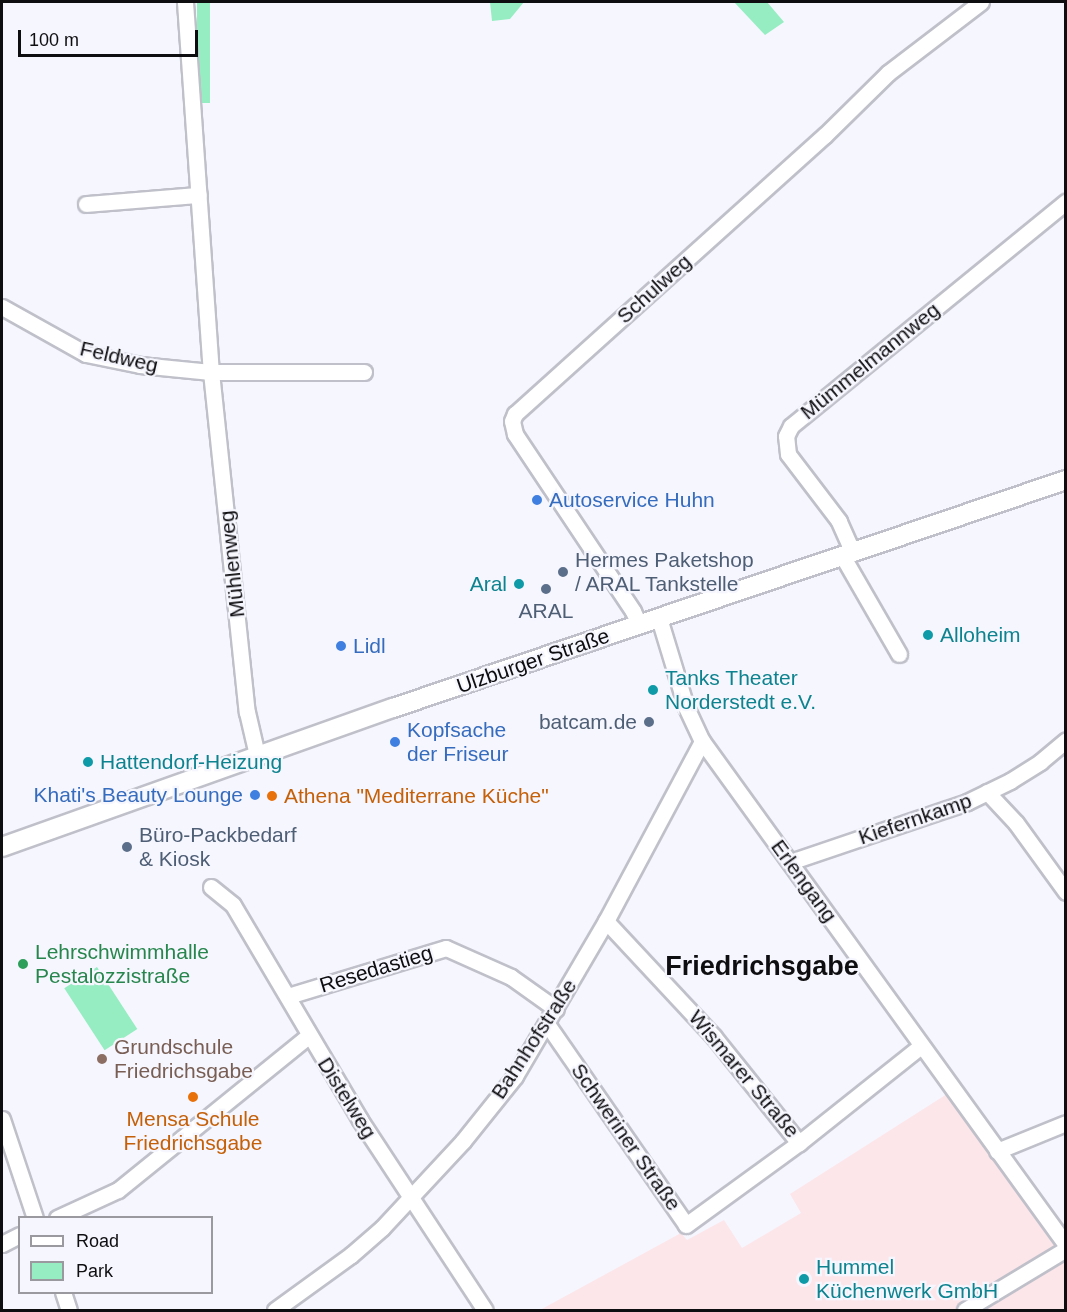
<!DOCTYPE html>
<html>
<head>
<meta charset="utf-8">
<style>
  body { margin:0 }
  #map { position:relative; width:1067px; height:1312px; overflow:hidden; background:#f6f6fe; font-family:Arial,sans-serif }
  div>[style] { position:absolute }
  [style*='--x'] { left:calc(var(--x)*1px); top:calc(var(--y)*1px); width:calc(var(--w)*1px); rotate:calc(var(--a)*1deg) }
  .industrial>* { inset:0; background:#fce6ea }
  .green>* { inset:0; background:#95edc1; transform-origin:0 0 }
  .roads { filter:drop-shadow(2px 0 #bfc0c9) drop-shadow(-2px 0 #bfc0c9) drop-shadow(0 2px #bfc0c9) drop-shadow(0 -2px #bfc0c9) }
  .minor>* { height:15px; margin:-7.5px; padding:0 7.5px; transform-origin:7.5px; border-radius:7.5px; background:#fff }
  .major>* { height:18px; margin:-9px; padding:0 9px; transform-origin:9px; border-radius:9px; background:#fff }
  .dots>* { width:16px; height:16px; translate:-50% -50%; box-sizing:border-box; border:3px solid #f6f6fe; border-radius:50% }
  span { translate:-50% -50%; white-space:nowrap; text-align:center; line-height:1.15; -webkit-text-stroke:4.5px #f6f6fe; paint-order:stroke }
  .street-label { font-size:21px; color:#0e0e11 }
  .shop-label { font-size:21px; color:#366cbe }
  .left { translate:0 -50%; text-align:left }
  .right { translate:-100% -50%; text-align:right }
  .service-label { font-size:21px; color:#4e5e75 }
  .culture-label { font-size:21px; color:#0d838f }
  .food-label { font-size:21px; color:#c56008 }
  .leisure-label { font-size:21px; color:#27864d }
  .education-label { font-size:21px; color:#785e54 }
  .district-label { font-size:27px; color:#0e0e11; font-weight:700 }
  .frame { position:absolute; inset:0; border:3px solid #0e0e11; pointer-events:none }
  .legend { position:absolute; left:18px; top:1216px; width:195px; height:78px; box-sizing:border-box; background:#f6f6fe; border:2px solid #99999f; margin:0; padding:8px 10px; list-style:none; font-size:18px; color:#0e0e11 }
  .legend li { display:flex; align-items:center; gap:12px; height:30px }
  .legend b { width:30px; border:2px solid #99999f }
  .scale { position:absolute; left:18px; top:30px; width:180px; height:27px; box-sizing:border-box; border:3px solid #0e0e11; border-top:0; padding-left:8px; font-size:18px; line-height:21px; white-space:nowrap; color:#0e0e11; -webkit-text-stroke:4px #f6f6fe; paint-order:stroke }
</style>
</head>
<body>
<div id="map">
  <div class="industrial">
    <div style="clip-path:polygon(947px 1094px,1050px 1240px,1065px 1233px,1065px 1310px,540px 1310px,681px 1233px,687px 1240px,724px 1220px,742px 1248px,801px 1213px,790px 1194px)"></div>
  </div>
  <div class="green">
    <div style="left:197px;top:2px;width:13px;height:101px"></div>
    <div style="clip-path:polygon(490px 2px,524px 2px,510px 19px,492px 21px)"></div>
    <div style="clip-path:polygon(734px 2px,767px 2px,784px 22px,765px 35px)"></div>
    <div style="left:97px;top:967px;width:74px;height:39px;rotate:57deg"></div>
  </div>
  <div class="roads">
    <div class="minor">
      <div style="--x:185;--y:2;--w:371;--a:86"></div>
      <div style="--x:211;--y:372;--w:342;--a:84"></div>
      <div style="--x:247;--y:712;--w:44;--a:76.9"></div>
      <div style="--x:86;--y:204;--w:113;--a:-4.6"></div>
      <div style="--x:2;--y:307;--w:96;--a:29.2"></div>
      <div style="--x:86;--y:354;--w:55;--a:11.5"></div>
      <div style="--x:140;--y:365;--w:71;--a:5.6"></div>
      <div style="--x:211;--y:372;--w:153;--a:0"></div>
      <div style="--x:853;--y:553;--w:35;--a:-114"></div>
      <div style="--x:839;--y:521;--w:84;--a:-127.3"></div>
      <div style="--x:788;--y:454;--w:18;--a:-96"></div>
      <div style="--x:786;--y:436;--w:11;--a:-63"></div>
      <div style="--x:791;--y:426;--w:355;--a:-39.2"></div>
      <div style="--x:843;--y:557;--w:112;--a:60"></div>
      <div style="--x:659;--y:618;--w:93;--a:73.1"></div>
      <div style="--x:686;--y:707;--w:38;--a:65"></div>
      <div style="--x:702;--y:741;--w:622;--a:54.16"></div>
      <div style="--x:639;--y:624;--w:14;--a:-115"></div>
      <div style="--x:633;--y:611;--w:213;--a:-123.7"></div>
      <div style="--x:515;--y:434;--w:13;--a:-103"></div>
      <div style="--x:512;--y:421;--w:8;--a:-67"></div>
      <div style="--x:515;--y:414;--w:416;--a:-42"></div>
      <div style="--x:824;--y:136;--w:90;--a:-44.5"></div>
      <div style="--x:888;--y:73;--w:117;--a:-37.4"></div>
      <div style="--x:987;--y:792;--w:42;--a:46.9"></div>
      <div style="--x:1016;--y:823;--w:85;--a:54.1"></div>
      <div style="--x:790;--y:862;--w:187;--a:-18.7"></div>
      <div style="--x:967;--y:802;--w:48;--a:-26"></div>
      <div style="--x:1010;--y:781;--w:36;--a:-32"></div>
      <div style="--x:1040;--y:762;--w:34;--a:-40"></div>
      <div style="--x:211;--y:887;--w:28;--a:39"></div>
      <div style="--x:233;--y:905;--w:250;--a:59.4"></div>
      <div style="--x:360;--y:1120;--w:227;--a:56.7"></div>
      <div style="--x:606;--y:921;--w:158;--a:47"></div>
      <div style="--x:714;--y:1037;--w:136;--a:51.3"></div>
      <div style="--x:288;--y:996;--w:165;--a:-16.9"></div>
      <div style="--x:446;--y:948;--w:71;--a:24"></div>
      <div style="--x:511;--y:977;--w:55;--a:35.4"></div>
      <div style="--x:547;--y:1024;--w:244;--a:55.3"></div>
      <div style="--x:686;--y:1225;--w:140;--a:-36"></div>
      <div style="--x:799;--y:1143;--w:156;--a:-38.5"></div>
      <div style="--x:2;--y:1119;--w:104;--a:71.6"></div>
      <div style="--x:997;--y:1151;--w:74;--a:-22.1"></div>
      <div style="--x:57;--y:1218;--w:67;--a:-24.7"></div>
      <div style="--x:118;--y:1190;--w:245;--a:-39"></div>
      <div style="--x:2;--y:1244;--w:20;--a:-27"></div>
      <div style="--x:63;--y:1292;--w:19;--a:72"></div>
      <div style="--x:275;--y:1310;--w:94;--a:-35.9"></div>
      <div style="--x:351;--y:1255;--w:41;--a:-41.1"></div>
      <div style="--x:382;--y:1228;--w:119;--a:-47"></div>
      <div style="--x:463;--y:1141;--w:83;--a:-51.3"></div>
      <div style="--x:515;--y:1076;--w:180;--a:-59.6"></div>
      <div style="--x:606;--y:921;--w:204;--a:-61.9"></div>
      <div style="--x:965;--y:1310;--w:118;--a:-31.1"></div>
    </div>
    <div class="major">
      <div style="--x:2;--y:847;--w:415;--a:-19.6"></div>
      <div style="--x:393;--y:708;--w:711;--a:-18.72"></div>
    </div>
  </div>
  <div class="dots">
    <div style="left:537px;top:500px;background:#3f7fe0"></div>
    <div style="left:563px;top:572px;background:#5c6f8a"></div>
    <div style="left:519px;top:584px;background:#0f9aa8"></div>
    <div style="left:546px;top:589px;background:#5c6f8a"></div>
    <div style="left:928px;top:635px;background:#0f9aa8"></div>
    <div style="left:341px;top:646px;background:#3f7fe0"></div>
    <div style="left:653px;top:690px;background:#0f9aa8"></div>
    <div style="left:649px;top:722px;background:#5c6f8a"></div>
    <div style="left:395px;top:742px;background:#3f7fe0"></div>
    <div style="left:88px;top:762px;background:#0f9aa8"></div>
    <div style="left:255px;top:795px;background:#3f7fe0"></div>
    <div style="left:272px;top:796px;background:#e8710a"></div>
    <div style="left:127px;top:847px;background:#5c6f8a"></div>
    <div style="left:23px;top:964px;background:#2e9e5b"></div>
    <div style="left:102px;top:1059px;background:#8d6e63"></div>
    <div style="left:193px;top:1097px;background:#e8710a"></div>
    <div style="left:804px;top:1279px;background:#0f9aa8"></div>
  </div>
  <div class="street-label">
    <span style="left:654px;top:289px;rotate:-42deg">Schulweg</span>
    <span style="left:119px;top:357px;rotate:13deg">Feldweg</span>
    <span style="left:870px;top:361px;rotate:-39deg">Mümmelmannweg</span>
    <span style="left:232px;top:564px;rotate:-96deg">Mühlenweg</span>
    <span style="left:533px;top:661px;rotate:-19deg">Ulzburger Straße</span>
    <span style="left:915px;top:819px;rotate:-19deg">Kiefernkamp</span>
    <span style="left:804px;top:881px;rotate:54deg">Erlengang</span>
    <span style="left:376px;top:969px;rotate:-17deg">Resedastieg</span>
    <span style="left:534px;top:1039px;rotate:-57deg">Bahnhofstraße</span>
    <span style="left:744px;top:1074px;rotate:50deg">Wismarer Straße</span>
    <span style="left:347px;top:1098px;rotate:58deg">Distelweg</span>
    <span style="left:626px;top:1137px;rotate:55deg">Schweriner Straße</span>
  </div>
  <div class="shop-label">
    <span class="left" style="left:549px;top:500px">Autoservice Huhn</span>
    <span class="left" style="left:353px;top:646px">Lidl</span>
    <span class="left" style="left:407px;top:742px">Kopfsache<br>der Friseur</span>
    <span class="right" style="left:243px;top:795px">Khati's Beauty Lounge</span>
  </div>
  <div class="service-label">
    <span class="left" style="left:575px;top:572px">Hermes Paketshop<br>/ ARAL Tankstelle</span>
    <span style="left:546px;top:611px">ARAL</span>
    <span class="right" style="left:637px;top:722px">batcam.de</span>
    <span class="left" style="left:139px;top:847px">Büro-Packbedarf<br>&amp; Kiosk</span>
  </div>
  <div class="culture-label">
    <span class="right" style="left:507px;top:584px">Aral</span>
    <span class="left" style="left:940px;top:635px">Alloheim</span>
    <span class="left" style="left:665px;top:690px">Tanks Theater<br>Norderstedt e.V.</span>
    <span class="left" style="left:100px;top:762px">Hattendorf-Heizung</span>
    <span class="left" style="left:816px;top:1279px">Hummel<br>Küchenwerk GmbH</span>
  </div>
  <div class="food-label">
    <span class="left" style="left:284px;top:796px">Athena "Mediterrane Küche"</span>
    <span style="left:193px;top:1131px">Mensa Schule<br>Friedrichsgabe</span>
  </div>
  <div class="leisure-label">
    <span class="left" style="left:35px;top:964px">Lehrschwimmhalle<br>Pestalozzistraße</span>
  </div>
  <div class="education-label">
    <span class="left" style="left:114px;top:1059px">Grundschule<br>Friedrichsgabe</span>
  </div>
  <div class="district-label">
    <span style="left:762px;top:967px">Friedrichsgabe</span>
  </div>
  <div class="frame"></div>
  <ul class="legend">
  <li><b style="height:8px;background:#fff"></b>Road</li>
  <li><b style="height:16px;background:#95edc1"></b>Park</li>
  </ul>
  <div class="scale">100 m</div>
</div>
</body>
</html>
